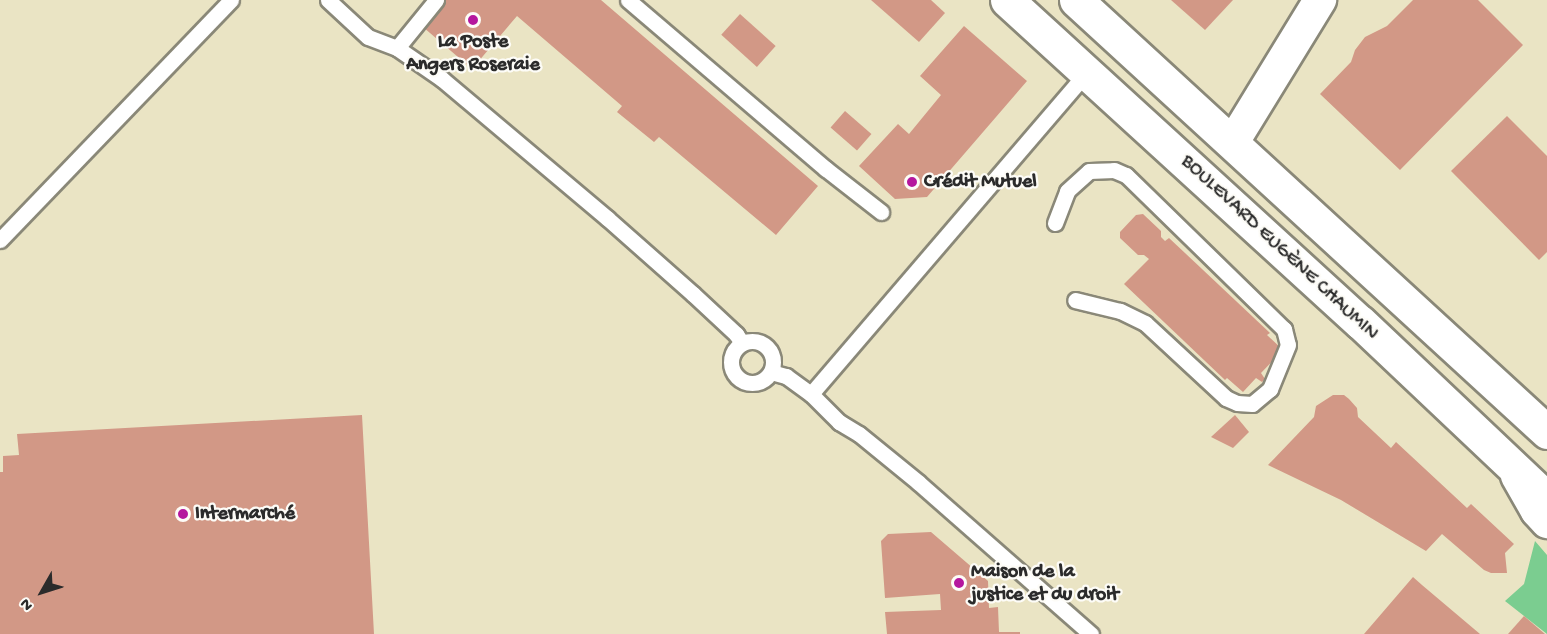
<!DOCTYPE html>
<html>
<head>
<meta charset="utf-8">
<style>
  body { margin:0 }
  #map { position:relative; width:1547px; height:634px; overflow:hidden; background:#eae4c4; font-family:"Gochi Hand",sans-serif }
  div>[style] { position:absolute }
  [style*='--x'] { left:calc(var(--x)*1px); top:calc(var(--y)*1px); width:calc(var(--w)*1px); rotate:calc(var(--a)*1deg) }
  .green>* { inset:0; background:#7bcd90 }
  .building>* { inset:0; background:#d29886; transform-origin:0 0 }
  .roads { filter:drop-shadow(2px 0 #8a8878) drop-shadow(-2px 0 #8a8878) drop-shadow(0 2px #8a8878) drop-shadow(0 -2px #8a8878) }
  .service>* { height:15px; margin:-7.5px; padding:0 7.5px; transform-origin:7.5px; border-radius:7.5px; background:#fff }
  .service>.ring { margin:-7.5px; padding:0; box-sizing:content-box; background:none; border:15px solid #fff; border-radius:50% }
  .minor>* { height:32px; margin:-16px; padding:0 16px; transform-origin:16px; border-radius:16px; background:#fff }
  .primary>* { height:33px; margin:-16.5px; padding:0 16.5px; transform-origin:16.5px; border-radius:16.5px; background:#fff }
  .dots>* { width:16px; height:16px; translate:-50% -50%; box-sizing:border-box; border:3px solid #fdfcf7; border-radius:50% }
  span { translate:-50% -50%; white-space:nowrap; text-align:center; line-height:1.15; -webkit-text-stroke:4.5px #fdfcf7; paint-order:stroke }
  .poi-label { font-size:20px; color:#2b2b2b; font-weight:700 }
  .left { translate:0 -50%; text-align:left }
  .street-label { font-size:20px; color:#2b2b2b }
  .north { position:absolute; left:12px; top:562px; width:60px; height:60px; -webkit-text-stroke:4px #fdfcf7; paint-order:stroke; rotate:231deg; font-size:16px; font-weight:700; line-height:24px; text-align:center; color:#2b2b2b }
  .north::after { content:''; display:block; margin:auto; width:21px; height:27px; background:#2b2b2b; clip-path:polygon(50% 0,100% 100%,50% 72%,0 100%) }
</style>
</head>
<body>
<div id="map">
  <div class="green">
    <div style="clip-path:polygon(1535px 541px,1547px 555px,1547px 634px,1505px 601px,1524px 584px)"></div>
  </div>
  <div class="building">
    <div style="clip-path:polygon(446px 0,601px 0,818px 186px,776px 235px,659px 137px,654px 142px,617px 112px,622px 106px,517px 16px,472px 69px,423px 27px)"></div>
    <div style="clip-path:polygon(871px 0,931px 0,945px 13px,919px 42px)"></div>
    <div style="clip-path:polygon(1171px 0,1233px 0,1205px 30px)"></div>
    <div style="clip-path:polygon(1413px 0,1478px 0,1523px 45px,1400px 170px,1320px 94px,1351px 62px,1355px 50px,1365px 37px,1387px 26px)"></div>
    <div style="left:740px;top:14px;width:48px;height:28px;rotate:42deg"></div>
    <div style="clip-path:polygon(964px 26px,1027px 81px,927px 197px,895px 199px,859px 166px,898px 124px,909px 134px,941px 95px,920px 76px)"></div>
    <div style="left:845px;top:111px;width:35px;height:22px;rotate:41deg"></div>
    <div style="clip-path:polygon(1507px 116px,1547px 156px,1547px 252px,1539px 260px,1451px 171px)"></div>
    <div style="clip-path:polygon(1143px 214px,1161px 231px,1161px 237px,1165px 241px,1169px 238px,1185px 253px,1270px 333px,1267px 335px,1283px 350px,1261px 373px,1265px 379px,1262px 382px,1256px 378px,1243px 392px,1227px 378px,1225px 380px,1124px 284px,1149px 259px,1144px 255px,1138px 255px,1120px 238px,1120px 232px,1136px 215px)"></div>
    <div style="clip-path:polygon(1333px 395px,1344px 395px,1349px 399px,1357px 408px,1358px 417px,1391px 448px,1396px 442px,1467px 508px,1471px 504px,1514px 544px,1505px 553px,1507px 573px,1491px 573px,1484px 570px,1442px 534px,1426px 551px,1341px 500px,1268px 465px,1314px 417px,1316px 406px)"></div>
    <div style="clip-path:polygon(362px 415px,374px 634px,0 634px,0 472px,3px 472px,3px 456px,19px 455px,17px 434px)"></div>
    <div style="clip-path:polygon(1235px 415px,1249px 432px,1233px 448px,1211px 437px)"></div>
    <div style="clip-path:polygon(931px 532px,988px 581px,989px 608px,998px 607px,999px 632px,1020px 632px,1020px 634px,887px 634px,885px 612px,941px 610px,940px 594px,885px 598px,881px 541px,888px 534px)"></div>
    <div style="clip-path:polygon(1413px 577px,1422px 585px,1480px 634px,1364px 634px)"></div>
    <div style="clip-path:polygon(1524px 616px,1545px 634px,1508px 634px)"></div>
  </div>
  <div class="roads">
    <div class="service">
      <div style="--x:328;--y:0;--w:54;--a:42.8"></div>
      <div style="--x:368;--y:37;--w:31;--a:21"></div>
      <div style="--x:397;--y:48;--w:55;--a:34.6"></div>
      <div style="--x:442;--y:79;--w:216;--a:40.1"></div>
      <div style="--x:607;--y:218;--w:115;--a:41.5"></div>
      <div style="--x:693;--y:294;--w:59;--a:42.9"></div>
      <div style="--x:736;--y:334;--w:11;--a:56"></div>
      <div style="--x:628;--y:0;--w:260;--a:40.5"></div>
      <div style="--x:826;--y:169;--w:70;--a:38"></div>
      <div style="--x:397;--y:48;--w:62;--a:-50.9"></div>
      <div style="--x:1055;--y:223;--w:34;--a:-69"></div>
      <div style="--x:1067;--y:191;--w:30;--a:-42"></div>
      <div style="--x:1089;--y:171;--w:25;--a:-2"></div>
      <div style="--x:1114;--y:170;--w:13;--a:23"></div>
      <div style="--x:1126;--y:175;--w:221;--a:44.3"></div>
      <div style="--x:1284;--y:329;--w:16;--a:76"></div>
      <div style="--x:1288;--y:345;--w:48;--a:112.2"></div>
      <div style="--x:1270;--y:389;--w:23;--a:140"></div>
      <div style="--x:1252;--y:404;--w:15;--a:-176"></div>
      <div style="--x:1237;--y:403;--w:12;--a:-156"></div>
      <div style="--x:1226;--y:398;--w:110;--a:-137.2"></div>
      <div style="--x:1145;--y:323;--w:28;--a:-154"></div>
      <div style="--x:1120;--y:311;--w:46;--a:-166.3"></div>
      <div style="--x:0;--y:240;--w:333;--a:-46.1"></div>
      <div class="ring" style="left:731px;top:341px;width:27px;height:27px"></div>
      <div style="--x:771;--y:372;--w:16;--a:15"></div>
      <div style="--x:786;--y:376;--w:31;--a:36"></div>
      <div style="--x:811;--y:394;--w:40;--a:45"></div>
      <div style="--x:839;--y:422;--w:23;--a:31"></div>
      <div style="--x:859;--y:434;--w:77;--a:39.2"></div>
      <div style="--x:919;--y:483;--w:229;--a:41.3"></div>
      <div style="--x:811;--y:394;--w:424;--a:-49.4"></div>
    </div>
    <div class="minor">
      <div style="--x:1233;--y:142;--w:167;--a:-58.5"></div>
      <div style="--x:1517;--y:476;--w:40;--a:60.3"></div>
      <div style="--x:1537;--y:511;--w:15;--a:48"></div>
    </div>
    <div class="primary">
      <div style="--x:1007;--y:0;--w:478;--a:42.4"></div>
      <div style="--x:1360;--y:322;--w:257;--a:43.4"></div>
      <div style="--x:1076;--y:0;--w:639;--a:42.53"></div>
    </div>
  </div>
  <div class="dots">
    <div style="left:473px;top:20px;background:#b5179e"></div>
    <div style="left:912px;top:182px;background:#b5179e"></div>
    <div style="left:183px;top:514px;background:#b5179e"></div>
    <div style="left:959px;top:583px;background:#b5179e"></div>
  </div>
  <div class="poi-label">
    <span style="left:473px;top:54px">La Poste<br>Angers Roseraie</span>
    <span class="left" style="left:924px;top:182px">Crédit Mutuel</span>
    <span class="left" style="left:195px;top:514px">Intermarché</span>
    <span class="left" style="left:971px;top:584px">Maison de la<br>justice et du droit</span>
  </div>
  <div class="street-label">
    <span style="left:1279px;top:248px;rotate:43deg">BOULEVARD EUGÈNE CHAUMIN</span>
  </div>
  <div class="north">N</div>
</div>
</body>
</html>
